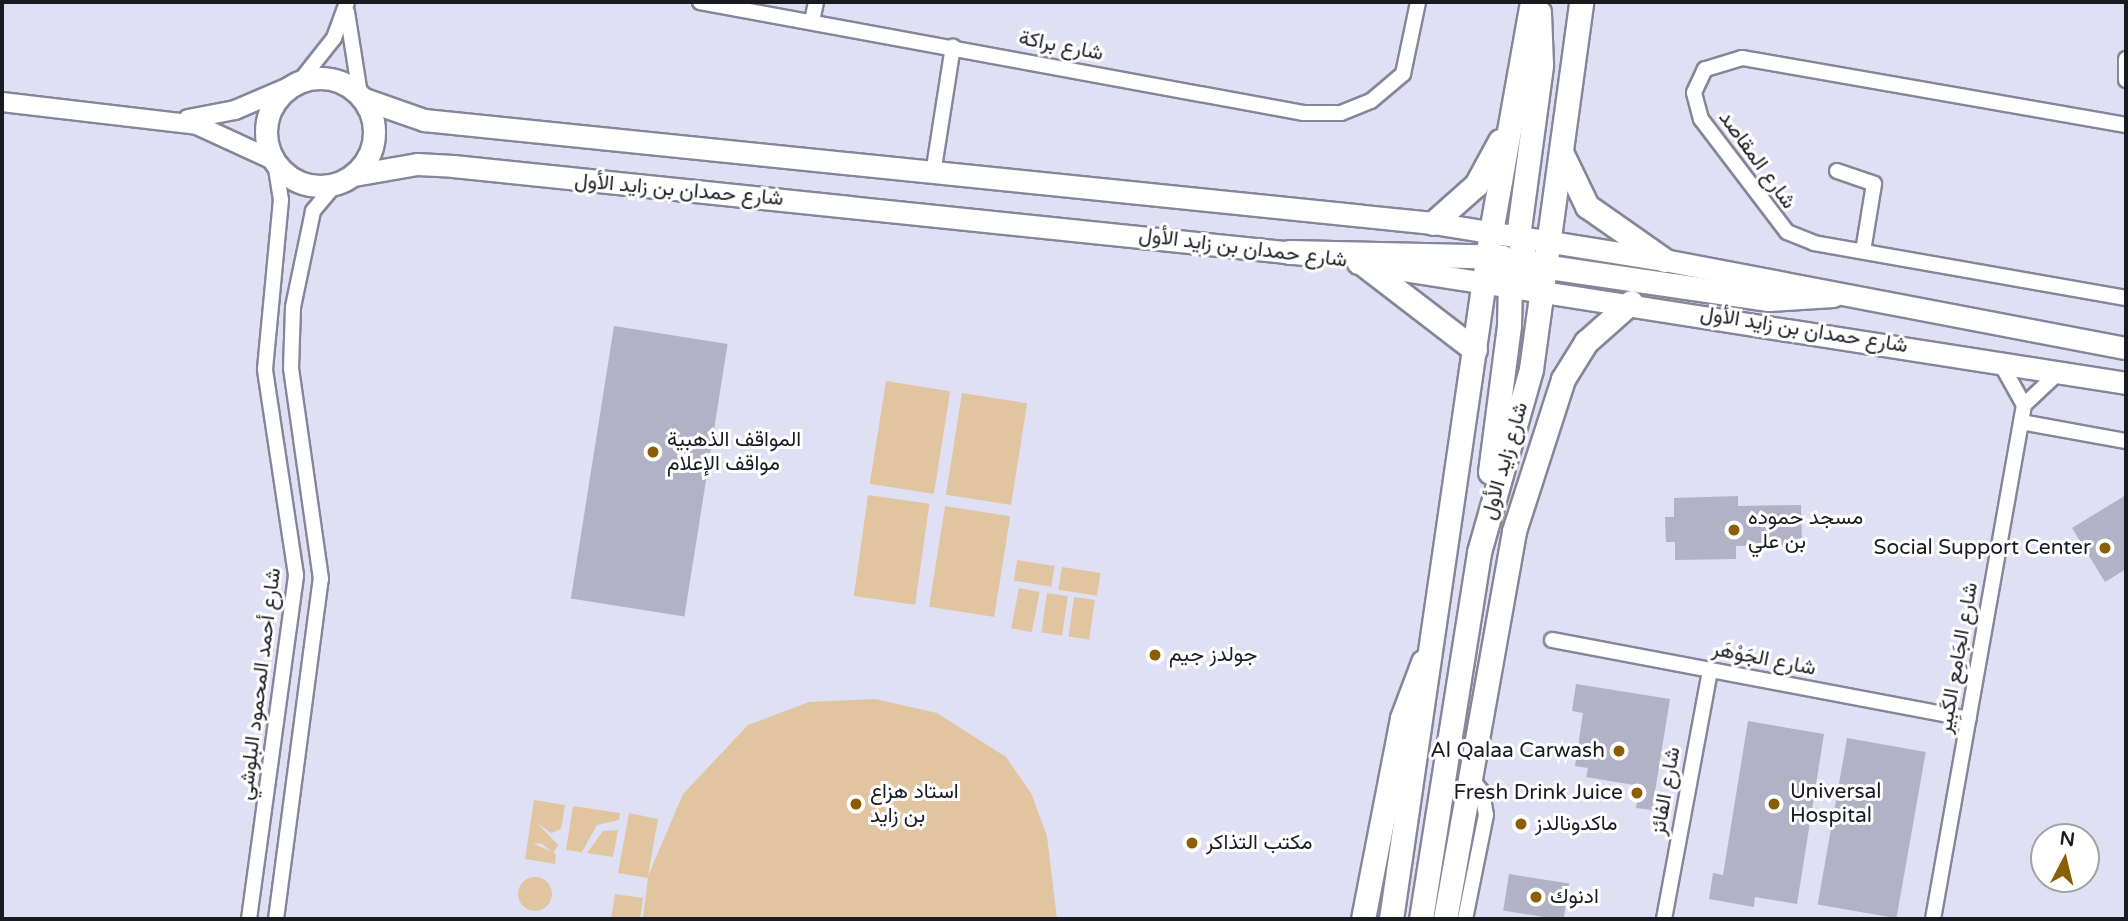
<!DOCTYPE html>
<html>
<head>
<meta charset="utf-8">
<style>
  body { margin:0 }
  #map { position:relative; width:2128px; height:921px; overflow:hidden; background:#e0e0f4; font-family:"Varela Round",Vazirmatn,sans-serif }
  div>[style] { position:absolute }
  [style*='--x'] { left:calc(var(--x)*1px); top:calc(var(--y)*1px); width:calc(var(--w)*1px); rotate:calc(var(--a)*1deg) }
  .green>* { inset:0; background:#e1c5a0; transform-origin:0 0 }
  .round { border-radius:50% }
  .building>* { inset:0; background:#b2b2c6; transform-origin:0 0 }
  .roads { filter:drop-shadow(2px 0 #868699) drop-shadow(-2px 0 #868699) drop-shadow(0 2px #868699) drop-shadow(0 -2px #868699) }
  .minor>* { height:14px; margin:-7px; padding:0 7px; transform-origin:7px; border-radius:7px; background:#fff }
  .tertiary>* { height:18px; margin:-9px; padding:0 9px; transform-origin:9px; border-radius:9px; background:#fff }
  .secondary>* { height:21px; margin:-10.5px; padding:0 10.5px; transform-origin:10.5px; border-radius:10.5px; background:#fff }
  .secondary>.ring { margin:-10.5px; padding:0; box-sizing:content-box; background:none; border:21px solid #fff; border-radius:50% }
  .primary>* { height:23px; margin:-11.5px; padding:0 11.5px; transform-origin:11.5px; border-radius:11.5px; background:#fff }
  .dots>* { width:19px; height:19px; translate:-50% -50%; box-sizing:border-box; border:4px solid #fff; border-radius:50% }
  span { translate:-50% -50%; white-space:nowrap; text-align:center; line-height:1.15; -webkit-text-stroke:6px #fff; paint-order:stroke }
  .street-label { font-size:21px; color:#1a1a21 }
  .poi-label { font-size:21px; color:#1a1a21 }
  .left { translate:0 -50%; text-align:left }
  .right { translate:-100% -50%; text-align:right }
  .frame { position:absolute; inset:0; border:4px solid #1a1a21; pointer-events:none }
  .north { position:absolute; left:2030px; top:823px; width:70px; height:70px; box-sizing:border-box; background:#fff; border:2px solid #a3a3a6; border-radius:50%; rotate:7deg; font-size:19px; font-weight:700; line-height:28px; text-align:center; color:#1a1a21 }
  .north::after { content:''; display:block; margin:auto; width:24px; height:32px; background:#8c5e04; clip-path:polygon(50% 0,100% 100%,50% 72%,0 100%) }
</style>
</head>
<body>
<div id="map">
  <div class="green">
    <div style="left:886px;top:381px;width:65px;height:104px;rotate:9deg"></div>
    <div style="left:962px;top:393px;width:66px;height:103px;rotate:9deg"></div>
    <div style="left:868px;top:495px;width:62px;height:102px;rotate:8deg"></div>
    <div style="left:945px;top:506px;width:66px;height:102px;rotate:9deg"></div>
    <div style="left:1017px;top:560px;width:38px;height:21px;rotate:9deg"></div>
    <div style="left:1062px;top:567px;width:39px;height:23px;rotate:9deg"></div>
    <div style="left:1019px;top:588px;width:21px;height:41px;rotate:11deg"></div>
    <div style="left:1047px;top:593px;width:21px;height:40px;rotate:8deg"></div>
    <div style="left:1074px;top:597px;width:21px;height:40px;rotate:8deg"></div>
    <div style="clip-path:polygon(875px 699px,937px 713px,1006px 757px,1031px 793px,1047px 836px,1057px 919px,643px 919px,648px 878px,618px 873px,629px 813px,658px 819px,648px 876px,683px 794px,748px 725px,809px 702px)"></div>
    <div style="clip-path:polygon(534px 800px,565px 805px,561px 829px,551px 833px,537px 823px,558px 845px,553px 853px,542px 844px,533px 843px,556px 854px,555px 864px,525px 859px)"></div>
    <div style="clip-path:polygon(573px 806px,620px 813px,619px 820px,597px 825px,582px 852px,566px 850px)"></div>
    <div style="clip-path:polygon(618px 830px,613px 857px,587px 853px,603px 831px)"></div>
    <div class="round" style="left:518px;top:877px;width:34px;height:34px"></div>
    <div style="clip-path:polygon(615px 894px,643px 898px,640px 919px,611px 919px)"></div>
  </div>
  <div class="building">
    <div style="left:614px;top:326px;width:115px;height:276px;rotate:9deg"></div>
    <div style="clip-path:polygon(2126px 495px,2126px 569px,2105px 582px,2072px 528px)"></div>
    <div style="clip-path:polygon(1738px 496px,1738px 506px,1801px 505px,1802px 544px,1736px 546px,1736px 559px,1675px 560px,1675px 542px,1666px 542px,1665px 517px,1674px 517px,1674px 498px)"></div>
    <div style="clip-path:polygon(1576px 684px,1670px 699px,1652px 810px,1636px 808px,1640px 786px,1586px 777px,1588px 768px,1575px 766px,1583px 713px,1572px 711px)"></div>
    <div style="clip-path:polygon(1748px 721px,1824px 734px,1797px 904px,1755px 897px,1754px 907px,1709px 899px,1713px 873px,1723px 875px)"></div>
    <div style="left:1847px;top:738px;width:80px;height:169px;rotate:10deg"></div>
    <div style="left:1509px;top:874px;width:61px;height:37px;rotate:9deg"></div>
  </div>
  <div class="roads">
    <div class="minor">
      <div style="--x:700;--y:2;--w:613;--a:10.43"></div>
      <div style="--x:1303;--y:113;--w:38;--a:0"></div>
      <div style="--x:1341;--y:113;--w:32;--a:-22"></div>
      <div style="--x:1371;--y:101;--w:42;--a:-40.2"></div>
      <div style="--x:1403;--y:74;--w:74;--a:-78.2"></div>
      <div style="--x:347;--y:12;--w:83;--a:81"></div>
      <div style="--x:812;--y:21;--w:19;--a:-78"></div>
      <div style="--x:2126;--y:59;--w:21;--a:90"></div>
      <div style="--x:300;--y:81;--w:55;--a:-51.7"></div>
      <div style="--x:334;--y:38;--w:38;--a:-70"></div>
      <div style="--x:2126;--y:125;--w:390;--a:-170.1"></div>
      <div style="--x:1742;--y:58;--w:39;--a:163"></div>
      <div style="--x:1705;--y:69;--w:26;--a:115"></div>
      <div style="--x:1694;--y:93;--w:27;--a:75"></div>
      <div style="--x:1701;--y:119;--w:142;--a:52.7"></div>
      <div style="--x:1787;--y:232;--w:29;--a:22"></div>
      <div style="--x:1814;--y:243;--w:317;--a:10"></div>
      <div style="--x:1837;--y:171;--w:39;--a:19"></div>
      <div style="--x:1874;--y:184;--w:68;--a:99.3"></div>
      <div style="--x:933;--y:174;--w:129;--a:-81.1"></div>
      <div style="--x:2024;--y:405;--w:48;--a:-43.3"></div>
      <div style="--x:2021;--y:422;--w:107;--a:10.3"></div>
      <div style="--x:1552;--y:640;--w:424;--a:10.7"></div>
      <div style="--x:249;--y:919;--w:347;--a:-82.2"></div>
      <div style="--x:296;--y:575;--w:208;--a:-98.6"></div>
      <div style="--x:265;--y:369;--w:170;--a:-84.6"></div>
      <div style="--x:281;--y:200;--w:36;--a:-99"></div>
      <div style="--x:276;--y:919;--w:343;--a:-82.5"></div>
      <div style="--x:321;--y:579;--w:213;--a:-98.1"></div>
      <div style="--x:291;--y:368;--w:61;--a:-88.1"></div>
      <div style="--x:293;--y:307;--w:98;--a:-78.2"></div>
      <div style="--x:313;--y:211;--w:35;--a:-50"></div>
      <div style="--x:1465;--y:919;--w:106;--a:-78.6"></div>
      <div style="--x:1486;--y:815;--w:23;--a:-100"></div>
      <div style="--x:1482;--y:792;--w:19;--a:-129"></div>
      <div style="--x:1664;--y:919;--w:253;--a:-79.5"></div>
      <div style="--x:1933;--y:919;--w:522;--a:-79.96"></div>
      <div style="--x:2024;--y:405;--w:49;--a:-119.2"></div>
    </div>
    <div class="tertiary">
      <div style="--x:2;--y:102;--w:196;--a:6.7"></div>
      <div style="--x:197;--y:125;--w:84;--a:24.7"></div>
      <div style="--x:188;--y:119;--w:48;--a:-10.8"></div>
      <div style="--x:235;--y:110;--w:61;--a:-23.2"></div>
    </div>
    <div class="secondary">
      <div class="ring" style="left:266px;top:78px;width:87px;height:87px"></div>
      <div style="--x:364;--y:99;--w:64;--a:19.3"></div>
      <div style="--x:424;--y:120;--w:1014;--a:5.83"></div>
      <div style="--x:1433;--y:223;--w:234;--a:9.1"></div>
      <div style="--x:1664;--y:260;--w:470;--a:10.8"></div>
      <div style="--x:354;--y:175;--w:64;--a:-9.9"></div>
      <div style="--x:417;--y:164;--w:36;--a:3"></div>
      <div style="--x:453;--y:166;--w:857;--a:5.9"></div>
      <div style="--x:1358;--y:263;--w:777;--a:8.88"></div>
    </div>
    <div class="primary">
      <div style="--x:1562;--y:154;--w:58;--a:64.3"></div>
      <div style="--x:1587;--y:206;--w:94;--a:35"></div>
      <div style="--x:1433;--y:223;--w:57;--a:-41.5"></div>
      <div style="--x:1476;--y:185;--w:50;--a:-61.4"></div>
      <div style="--x:1289;--y:252;--w:213;--a:1.3"></div>
      <div style="--x:1363;--y:264;--w:141;--a:37.5"></div>
      <div style="--x:1532;--y:278;--w:44;--a:-108.4"></div>
      <div style="--x:1518;--y:236;--w:173;--a:-82.3"></div>
      <div style="--x:1541;--y:65;--w:53;--a:-92.2"></div>
      <div style="--x:1485;--y:281;--w:24;--a:-30"></div>
      <div style="--x:1506;--y:269;--w:36;--a:-5"></div>
      <div style="--x:1542;--y:266;--w:229;--a:8.3"></div>
      <div style="--x:1769;--y:299;--w:64;--a:-3.6"></div>
      <div style="--x:1490;--y:472;--w:148;--a:-82.6"></div>
      <div style="--x:1509;--y:325;--w:40;--a:-88.6"></div>
      <div style="--x:1510;--y:285;--w:29;--a:-106"></div>
      <div style="--x:1363;--y:919;--w:205;--a:-79"></div>
      <div style="--x:1402;--y:718;--w:60;--a:-69.4"></div>
      <div style="--x:1391;--y:919;--w:694;--a:-81.72"></div>
      <div style="--x:1491;--y:232;--w:234;--a:-79.9"></div>
      <div style="--x:1421;--y:919;--w:372;--a:-81"></div>
      <div style="--x:1479;--y:552;--w:190;--a:-74.1"></div>
      <div style="--x:1531;--y:369;--w:370;--a:-82.2"></div>
      <div style="--x:1445;--y:919;--w:394;--a:-79.9"></div>
      <div style="--x:1514;--y:531;--w:160;--a:-72.1"></div>
      <div style="--x:1563;--y:379;--w:44;--a:-58.1"></div>
      <div style="--x:1586;--y:342;--w:60;--a:-41.6"></div>
    </div>
  </div>
  <div class="dots">
    <div style="left:653px;top:452px;background:#8c5e04"></div>
    <div style="left:1734px;top:530px;background:#8c5e04"></div>
    <div style="left:2105px;top:548px;background:#8c5e04"></div>
    <div style="left:1155px;top:655px;background:#8c5e04"></div>
    <div style="left:1619px;top:751px;background:#8c5e04"></div>
    <div style="left:1637px;top:793px;background:#8c5e04"></div>
    <div style="left:856px;top:804px;background:#8c5e04"></div>
    <div style="left:1774px;top:804px;background:#8c5e04"></div>
    <div style="left:1521px;top:824px;background:#8c5e04"></div>
    <div style="left:1192px;top:843px;background:#8c5e04"></div>
    <div style="left:1536px;top:897px;background:#8c5e04"></div>
  </div>
  <div class="street-label">
    <span style="left:1061px;top:46px;rotate:11deg">شارع براكة</span>
    <span style="left:1757px;top:160px;rotate:54deg">شارع المقاصد</span>
    <span style="left:679px;top:190px;rotate:5deg">شارع حمدان بن زايد الأول</span>
    <span style="left:1243px;top:248px;rotate:7deg">شارع حمدان بن زايد الأول</span>
    <span style="left:1804px;top:330px;rotate:9deg">شارع حمدان بن زايد الأول</span>
    <span style="left:1505px;top:461px;rotate:-74deg">شارع زايد الأول</span>
    <span style="left:1958px;top:658px;rotate:-80deg">شارع الجَامِع الكَبِير</span>
    <span style="left:1764px;top:659px;rotate:11deg">شارع الجَوْهَر</span>
    <span style="left:260px;top:684px;rotate:-83deg">شارع أحمد المحمود البلوشي</span>
    <span style="left:1666px;top:791px;rotate:-80deg">شارع الفائز</span>
  </div>
  <div class="poi-label">
    <span class="left" style="left:667px;top:452px">المواقف الذهبية<br>مواقف الإعلام</span>
    <span class="left" style="left:1748px;top:530px">مسجد حموده<br>بن علي</span>
    <span class="right" style="left:2091px;top:548px">Social Support Center</span>
    <span class="left" style="left:1169px;top:655px">جولدز جيم</span>
    <span class="right" style="left:1605px;top:751px">Al Qalaa Carwash</span>
    <span class="left" style="left:870px;top:804px">استاد هزاع<br>بن زايد</span>
    <span class="left" style="left:1790px;top:804px">Universal<br>Hospital</span>
    <span class="right" style="left:1623px;top:793px">Fresh Drink Juice</span>
    <span class="left" style="left:1535px;top:824px">ماكدونالدز</span>
    <span class="left" style="left:1206px;top:843px">مكتب التذاكر</span>
    <span class="left" style="left:1550px;top:897px">ادنوك</span>
  </div>
  <div class="frame"></div>
  <div class="north">N</div>
</div>
</body>
</html>
